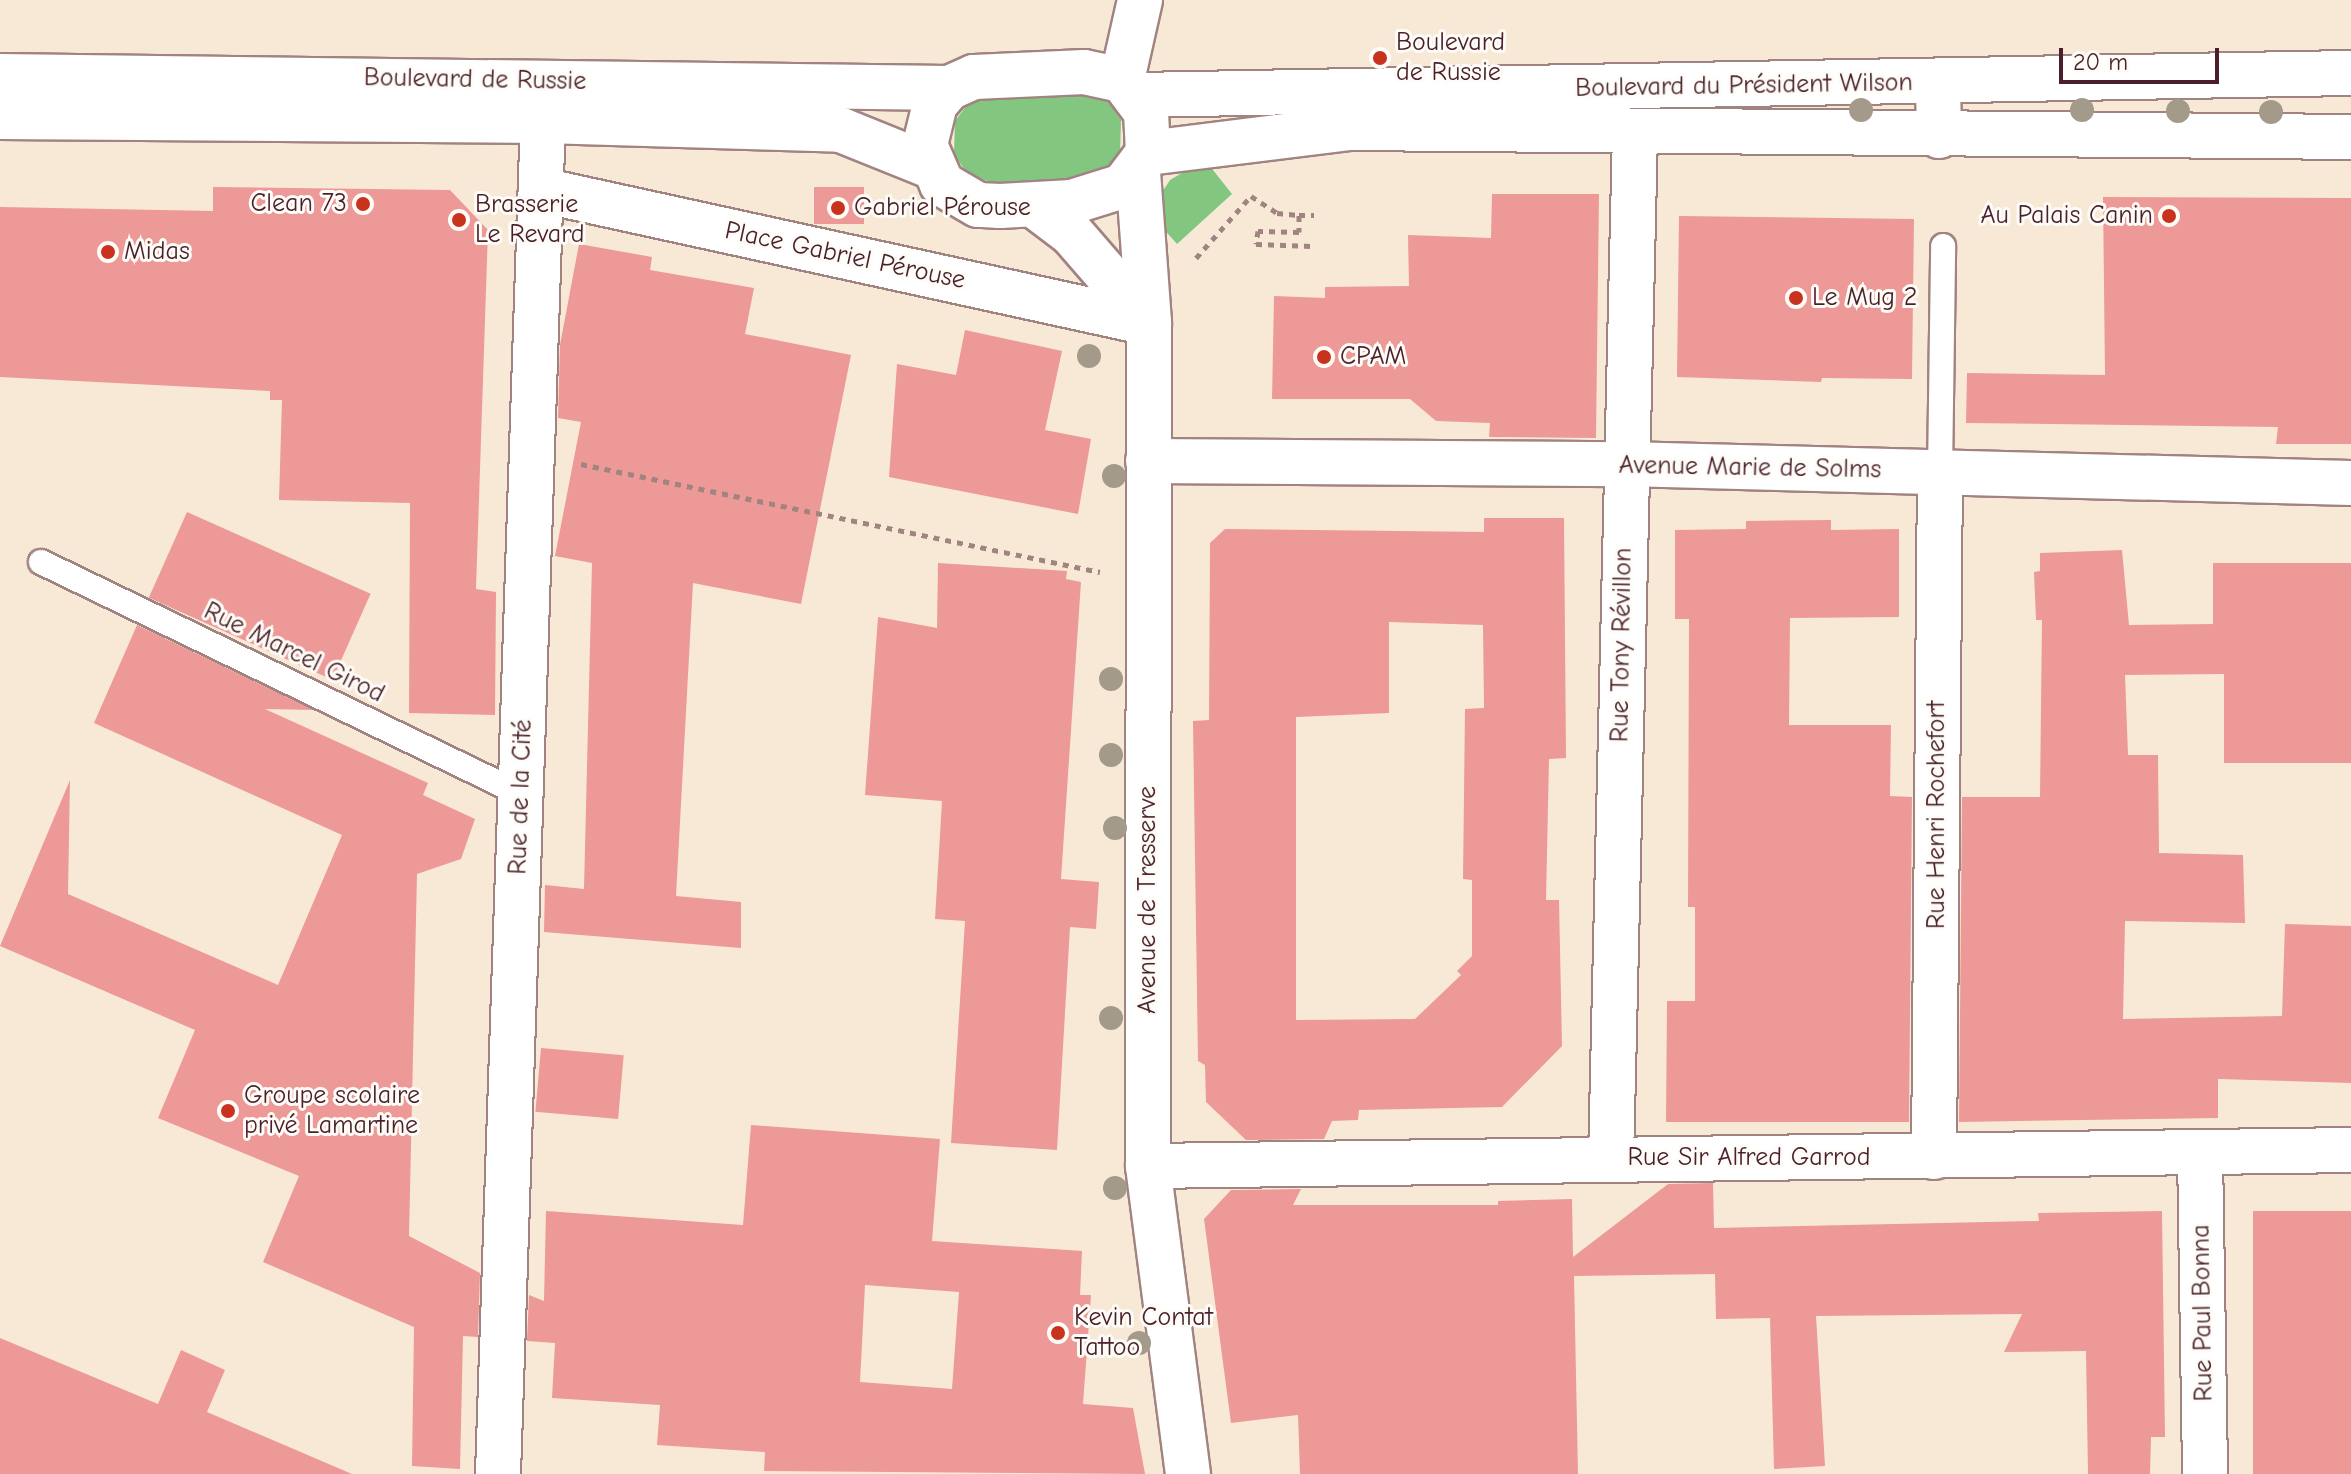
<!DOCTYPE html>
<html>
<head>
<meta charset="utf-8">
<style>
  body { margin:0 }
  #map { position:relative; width:2351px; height:1474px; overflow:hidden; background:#f8e9d7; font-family:"Comic Neue",sans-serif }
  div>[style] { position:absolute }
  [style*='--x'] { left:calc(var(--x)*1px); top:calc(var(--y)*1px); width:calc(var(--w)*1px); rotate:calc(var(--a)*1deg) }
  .green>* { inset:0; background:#82c680 }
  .building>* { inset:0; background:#ec9997; transform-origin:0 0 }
  .path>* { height:5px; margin-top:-2.5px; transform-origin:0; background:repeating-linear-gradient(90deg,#a18481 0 6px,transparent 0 12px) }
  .roads { filter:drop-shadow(2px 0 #a18481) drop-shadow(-2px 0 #a18481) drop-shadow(0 2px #a18481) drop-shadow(0 -2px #a18481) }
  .service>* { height:24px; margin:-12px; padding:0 12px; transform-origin:12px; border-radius:12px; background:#fff }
  .minor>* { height:44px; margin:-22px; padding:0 22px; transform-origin:22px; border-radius:22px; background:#fff }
  .tertiary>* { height:44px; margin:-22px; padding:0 22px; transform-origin:22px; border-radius:22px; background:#fff }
  .primary>* { height:44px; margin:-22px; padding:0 22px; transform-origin:22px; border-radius:22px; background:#fff }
  .trees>* { width:24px; height:24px; margin:-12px; border-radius:50%; background:#a39a89 }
  .dots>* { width:22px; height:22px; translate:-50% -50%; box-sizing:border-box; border:4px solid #fdfcf7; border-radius:50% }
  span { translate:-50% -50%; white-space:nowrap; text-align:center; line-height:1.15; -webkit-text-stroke:6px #fdfcf7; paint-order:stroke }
  .poi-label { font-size:26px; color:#4a1f2b }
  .left { translate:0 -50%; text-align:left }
  .right { translate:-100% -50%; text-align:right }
  .street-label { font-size:26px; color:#4a1f2b }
  .scale { position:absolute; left:2059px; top:48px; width:160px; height:36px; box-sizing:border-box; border:4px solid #4a1f2b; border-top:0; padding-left:10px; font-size:24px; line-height:28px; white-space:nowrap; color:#4a1f2b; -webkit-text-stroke:6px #fdfcf7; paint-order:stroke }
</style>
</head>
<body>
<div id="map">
  <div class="green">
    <div style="clip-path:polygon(1072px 88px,1107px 100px,1121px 120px,1120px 156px,1104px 173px,1067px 182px,1007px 187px,968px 175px,954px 154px,955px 121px,967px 105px,985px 93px)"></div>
    <div style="clip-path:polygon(1196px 165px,1209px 165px,1232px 194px,1177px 244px,1153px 217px,1154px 205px,1170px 180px)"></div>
  </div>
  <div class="building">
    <div style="clip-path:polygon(213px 187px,450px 190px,488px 230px,476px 589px,496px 592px,495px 715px,409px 713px,410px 503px,279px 500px,282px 400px,270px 400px,270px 391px,0 377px,0 207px,213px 211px)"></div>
    <div style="left:814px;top:187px;width:50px;height:37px"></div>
    <div style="clip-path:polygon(1492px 194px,1599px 194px,1596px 438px,1489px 437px,1490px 423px,1436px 421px,1410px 399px,1272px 399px,1274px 296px,1325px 298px,1325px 287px,1409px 286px,1408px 235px,1491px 238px)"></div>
    <div style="clip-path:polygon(2103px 197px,2351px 198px,2351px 444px,2276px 444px,2278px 427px,1966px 423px,1967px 373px,2105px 375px)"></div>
    <div style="clip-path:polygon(1679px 216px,1914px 219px,1912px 379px,1822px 378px,1821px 382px,1677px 377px)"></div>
    <div style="clip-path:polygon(579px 244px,652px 257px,650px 270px,754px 288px,745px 334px,851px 355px,801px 604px,693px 583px,676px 896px,741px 902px,741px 948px,544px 932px,545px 885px,584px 889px,592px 563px,555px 556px,581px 422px,558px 418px,560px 345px)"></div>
    <div style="clip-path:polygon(965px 330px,1062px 351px,1045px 430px,1091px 439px,1078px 514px,889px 477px,897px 364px,956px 375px)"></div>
    <div style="left:187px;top:512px;width:201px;height:94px;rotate:24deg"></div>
    <div style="clip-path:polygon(evenodd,1484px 518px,1564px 518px,1566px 758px,1549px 759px,1546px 900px,1559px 900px,1562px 1046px,1502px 1107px,1359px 1110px,1358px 1120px,1332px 1121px,1324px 1139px,1246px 1140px,1206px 1102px,1205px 1065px,1198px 1061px,1193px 721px,1209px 720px,1210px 543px,1225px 529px,1484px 532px,1484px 518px,1389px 622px,1483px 625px,1484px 708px,1465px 709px,1463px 879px,1472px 880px,1472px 956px,1457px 971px,1461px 975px,1415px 1019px,1296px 1020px,1296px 717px,1389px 713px,1389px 622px)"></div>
    <div style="clip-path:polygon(1831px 520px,1831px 530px,1899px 529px,1899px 617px,1790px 618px,1789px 725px,1891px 725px,1890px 796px,1912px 797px,1909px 1122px,1666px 1122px,1667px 1001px,1695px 1001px,1695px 907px,1688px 907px,1689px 619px,1675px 619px,1675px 530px,1746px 529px,1746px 521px)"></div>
    <div style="clip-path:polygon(2122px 550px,2129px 625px,2213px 624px,2213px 563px,2351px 563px,2351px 763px,2224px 763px,2224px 674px,2125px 675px,2128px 755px,2158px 755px,2159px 853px,2243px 855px,2245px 923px,2125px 921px,2123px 1019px,2282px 1016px,2285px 924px,2351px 926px,2351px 1083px,2218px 1079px,2218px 1118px,1959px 1122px,1962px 797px,2040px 797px,2042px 620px,2036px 620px,2034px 572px,2040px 571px,2040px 553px)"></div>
    <div style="clip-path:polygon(938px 563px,1067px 571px,1066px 579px,1081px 582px,1061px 879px,1099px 882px,1096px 929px,1070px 927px,1057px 1150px,951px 1143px,965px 921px,935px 919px,942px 801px,865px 795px,878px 617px,937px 628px)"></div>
    <div style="clip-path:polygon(137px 625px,314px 710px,265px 709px,428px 783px,423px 795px,475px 819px,461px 859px,417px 874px,409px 1236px,480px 1273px,478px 1337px,463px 1336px,460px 1469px,412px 1466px,414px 1327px,263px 1262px,299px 1176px,158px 1118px,195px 1030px,0 946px,70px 780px,68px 894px,278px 985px,342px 835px,94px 723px)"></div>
    <div style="left:541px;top:1048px;width:83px;height:64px;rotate:5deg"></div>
    <div style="clip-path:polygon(evenodd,751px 1125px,940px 1139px,932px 1241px,1082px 1251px,1080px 1295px,1091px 1295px,1083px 1404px,1133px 1408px,1145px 1474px,764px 1471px,765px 1452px,657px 1445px,660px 1405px,552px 1398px,555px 1343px,527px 1341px,529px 1295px,544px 1301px,546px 1211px,743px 1225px,751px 1125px,865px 1285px,959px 1292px,952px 1389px,860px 1382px,865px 1285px)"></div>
    <div style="clip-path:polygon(1713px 1183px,1714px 1228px,2039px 1221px,2038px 1213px,2162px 1211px,2165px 1437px,2151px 1437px,2150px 1474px,2088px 1474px,2086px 1351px,2004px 1352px,2022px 1314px,1816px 1316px,1825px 1466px,1774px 1469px,1770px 1318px,1716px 1319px,1715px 1274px,1574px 1276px,1578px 1474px,1300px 1474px,1298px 1415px,1231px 1423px,1204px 1219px,1231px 1190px,1301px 1189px,1293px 1205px,1498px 1205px,1498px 1201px,1572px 1199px,1573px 1257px,1668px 1184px)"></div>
    <div style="left:2351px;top:1211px;width:263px;height:98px;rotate:90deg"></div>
    <div style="clip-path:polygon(0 1338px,158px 1404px,181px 1350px,225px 1370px,207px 1412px,352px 1474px,0 1474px)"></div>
  </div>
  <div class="path">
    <div style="--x:1299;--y:215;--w:15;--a:0"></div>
    <div style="--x:1196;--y:258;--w:83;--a:-48.4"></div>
    <div style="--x:1251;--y:196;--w:31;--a:33"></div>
    <div style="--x:1277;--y:213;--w:22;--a:5"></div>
    <div style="--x:1299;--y:215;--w:17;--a:90"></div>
    <div style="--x:1299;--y:232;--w:41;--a:-178.6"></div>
    <div style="--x:1258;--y:231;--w:13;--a:99"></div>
    <div style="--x:1256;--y:244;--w:56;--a:2"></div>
    <div style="--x:581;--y:464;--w:530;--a:11.76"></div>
  </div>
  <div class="roads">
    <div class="service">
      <div style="--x:1940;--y:473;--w:227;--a:-89.2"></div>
      <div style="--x:41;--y:562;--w:533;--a:25.8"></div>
    </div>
    <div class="minor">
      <div style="--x:1938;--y:83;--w:53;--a:88.9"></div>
      <div style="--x:541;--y:190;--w:622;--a:12.34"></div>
      <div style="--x:1148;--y:461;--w:478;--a:0.4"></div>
      <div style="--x:1626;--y:464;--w:725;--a:1.5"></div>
      <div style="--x:2200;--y:1152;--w:322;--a:89.1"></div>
      <div style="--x:1934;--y:1157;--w:684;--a:-89.5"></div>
      <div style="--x:1611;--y:1159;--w:1028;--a:-88.66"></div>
      <div style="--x:1148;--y:1166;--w:1203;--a:-0.76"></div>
      <div style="--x:498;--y:1474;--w:1390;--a:-88.1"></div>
    </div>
    <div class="tertiary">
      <div style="--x:1122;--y:80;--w:82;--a:-77.3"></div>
      <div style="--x:1138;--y:172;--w:151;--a:85.8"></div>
      <div style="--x:1149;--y:323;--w:843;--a:90.07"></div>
      <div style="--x:1148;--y:1166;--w:311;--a:82.6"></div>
      <div style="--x:1035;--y:206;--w:46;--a:37.1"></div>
      <div style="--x:1072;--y:234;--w:118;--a:49.1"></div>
    </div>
    <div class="primary">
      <div style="--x:1084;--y:72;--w:39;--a:12"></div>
      <div style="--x:1122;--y:80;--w:40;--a:53"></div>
      <div style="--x:1146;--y:112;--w:41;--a:87.2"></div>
      <div style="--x:1148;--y:153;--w:41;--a:127.1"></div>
      <div style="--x:1123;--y:186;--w:53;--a:162.6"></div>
      <div style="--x:1072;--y:202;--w:72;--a:176.8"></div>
      <div style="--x:1000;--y:206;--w:22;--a:-177"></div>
      <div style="--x:978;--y:205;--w:42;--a:-149.7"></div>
      <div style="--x:942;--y:184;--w:43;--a:-113.6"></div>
      <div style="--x:925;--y:145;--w:42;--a:-76.3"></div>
      <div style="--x:935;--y:104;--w:21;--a:-49"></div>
      <div style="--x:949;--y:88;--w:27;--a:-24"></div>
      <div style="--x:974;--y:77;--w:110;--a:-2.6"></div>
      <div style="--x:0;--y:76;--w:949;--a:0.72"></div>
      <div style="--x:1137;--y:95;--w:1214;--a:-1.04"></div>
      <div style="--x:0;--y:117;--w:544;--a:0.42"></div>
      <div style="--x:544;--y:121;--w:297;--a:1.7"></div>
      <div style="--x:841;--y:130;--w:96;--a:22"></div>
      <div style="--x:1148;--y:153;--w:202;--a:-7.1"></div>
      <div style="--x:1348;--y:128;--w:1003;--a:0.51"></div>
    </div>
  </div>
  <div class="trees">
    <div style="left:1861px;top:110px"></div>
    <div style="left:2082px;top:110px"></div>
    <div style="left:2178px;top:111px"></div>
    <div style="left:2271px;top:112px"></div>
    <div style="left:1089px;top:356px"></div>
    <div style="left:1114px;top:476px"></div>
    <div style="left:1111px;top:679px"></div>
    <div style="left:1111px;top:755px"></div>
    <div style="left:1115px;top:828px"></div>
    <div style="left:1111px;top:1018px"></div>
    <div style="left:1115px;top:1188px"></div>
    <div style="left:1139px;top:1343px"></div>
  </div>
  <div class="dots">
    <div style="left:1380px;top:58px;background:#c8321e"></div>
    <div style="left:363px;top:204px;background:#c8321e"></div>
    <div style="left:838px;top:208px;background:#c8321e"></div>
    <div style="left:2169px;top:216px;background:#c8321e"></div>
    <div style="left:459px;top:220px;background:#c8321e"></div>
    <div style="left:108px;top:252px;background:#c8321e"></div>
    <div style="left:1796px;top:298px;background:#c8321e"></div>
    <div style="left:1324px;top:357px;background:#c8321e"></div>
    <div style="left:228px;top:1111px;background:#c8321e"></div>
    <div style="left:1058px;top:1333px;background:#c8321e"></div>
  </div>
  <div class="poi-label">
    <span class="left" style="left:1396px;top:58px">Boulevard<br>de Russie</span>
    <span class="right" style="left:347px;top:204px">Clean 73</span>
    <span class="left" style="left:475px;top:220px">Brasserie<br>Le Revard</span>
    <span class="left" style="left:854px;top:208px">Gabriel Pérouse</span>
    <span class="right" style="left:2153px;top:216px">Au Palais Canin</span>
    <span class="left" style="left:124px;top:252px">Midas</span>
    <span class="left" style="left:1812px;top:298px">Le Mug 2</span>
    <span class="left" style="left:1340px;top:357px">CPAM</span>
    <span class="left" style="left:244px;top:1111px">Groupe scolaire<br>privé Lamartine</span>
    <span class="left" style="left:1074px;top:1333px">Kevin Contat<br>Tattoo</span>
  </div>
  <div class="street-label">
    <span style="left:475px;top:80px;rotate:1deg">Boulevard de Russie</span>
    <span style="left:1744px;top:86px;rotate:-1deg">Boulevard du Président Wilson</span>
    <span style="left:845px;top:256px;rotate:12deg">Place Gabriel Pérouse</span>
    <span style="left:1750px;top:468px;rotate:1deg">Avenue Marie de Solms</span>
    <span style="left:1622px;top:645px;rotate:-89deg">Rue Tony Révillon</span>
    <span style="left:294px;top:653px;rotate:26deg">Rue Marcel Girod</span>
    <span style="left:521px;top:797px;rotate:-88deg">Rue de la Cité</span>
    <span style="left:1937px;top:815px;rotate:-90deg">Rue Henri Rochefort</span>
    <span style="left:1148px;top:900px;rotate:-90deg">Avenue de Tresserve</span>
    <span style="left:1749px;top:1158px">Rue Sir Alfred Garrod</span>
    <span style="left:2203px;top:1313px;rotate:-91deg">Rue Paul Bonna</span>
  </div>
  <div class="scale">20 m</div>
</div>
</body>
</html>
